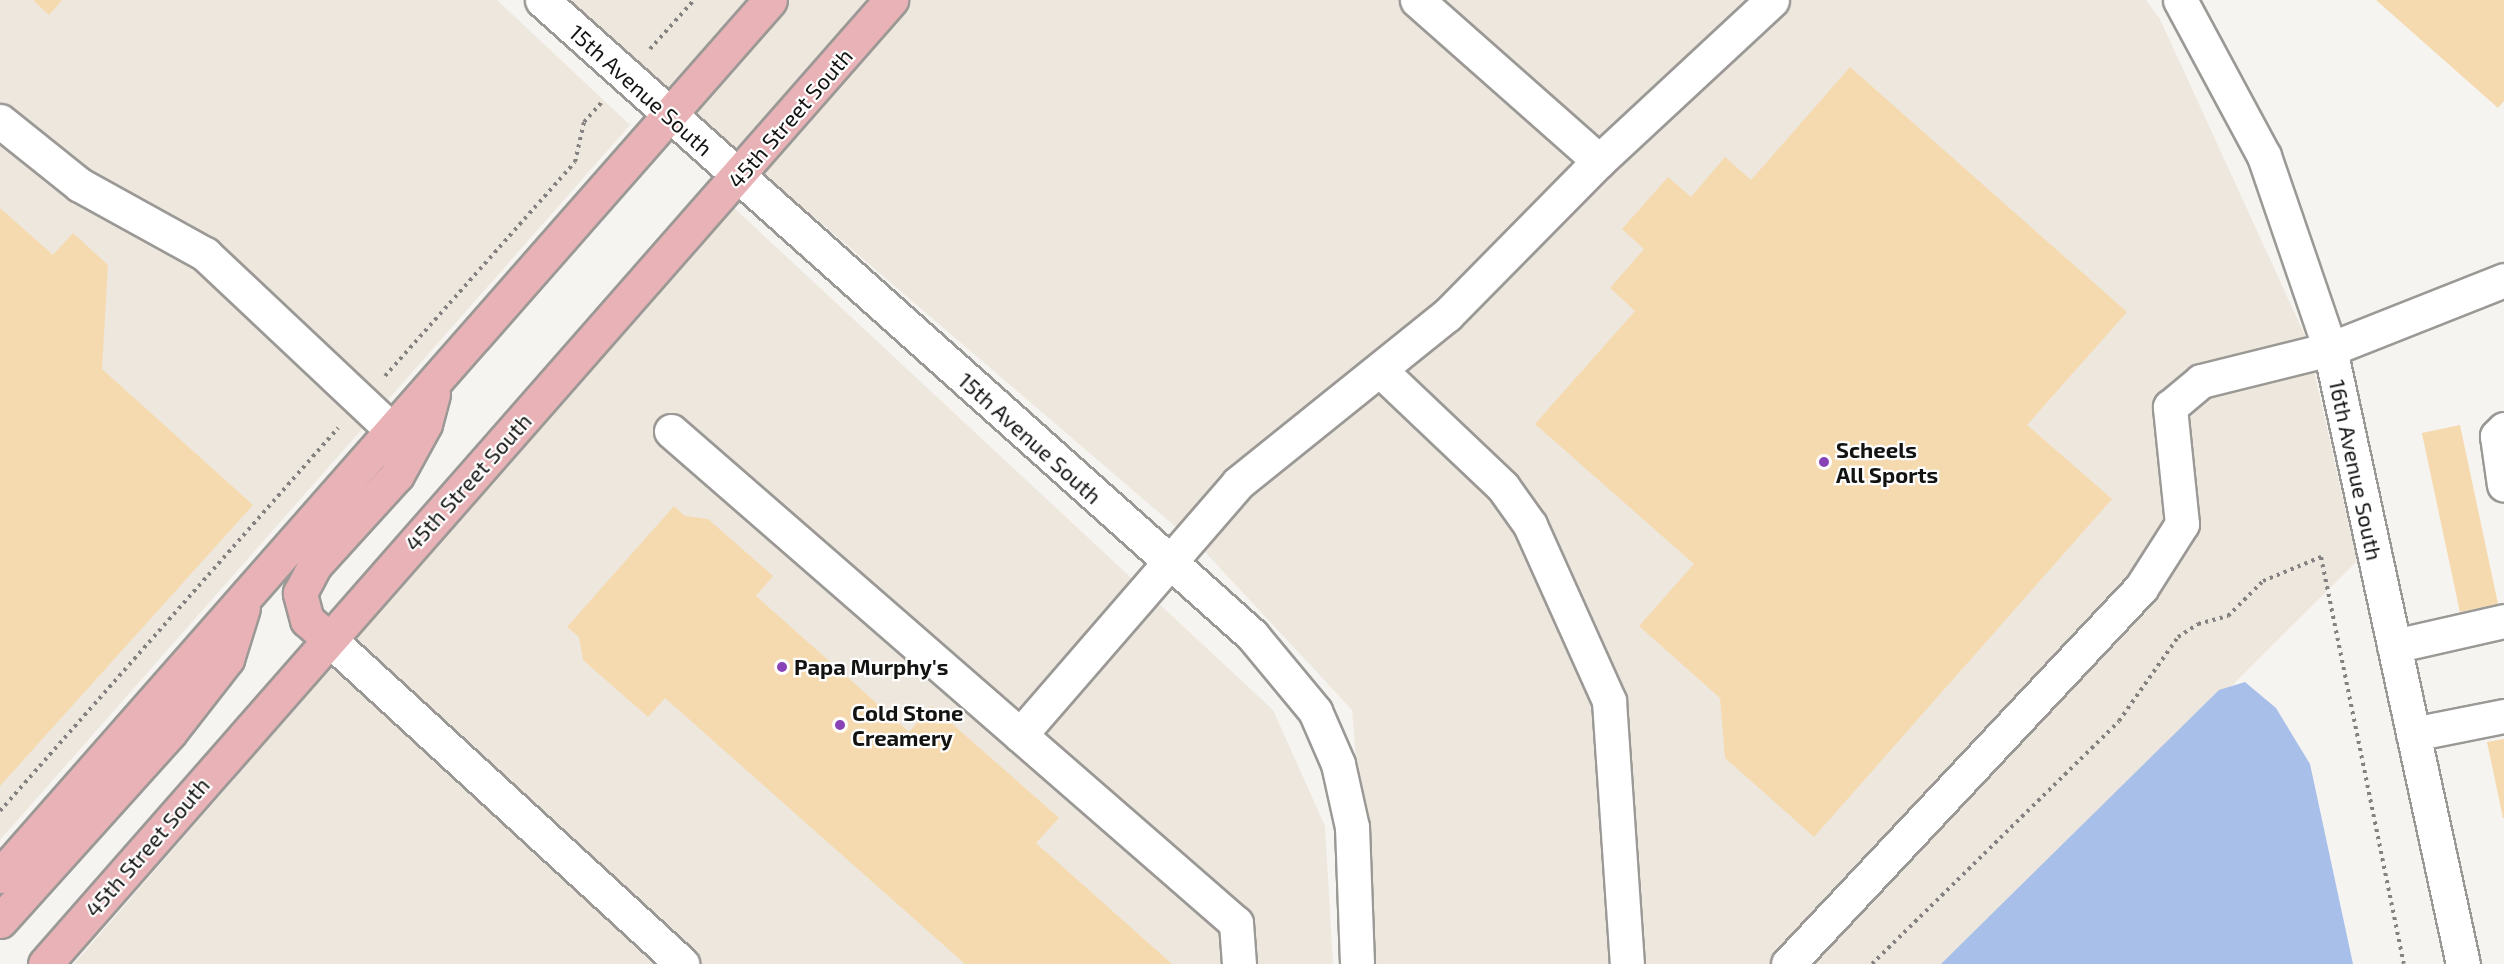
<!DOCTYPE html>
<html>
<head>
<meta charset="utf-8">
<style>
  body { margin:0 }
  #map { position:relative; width:2504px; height:964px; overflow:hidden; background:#f6f4f1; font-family:"Exo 2",sans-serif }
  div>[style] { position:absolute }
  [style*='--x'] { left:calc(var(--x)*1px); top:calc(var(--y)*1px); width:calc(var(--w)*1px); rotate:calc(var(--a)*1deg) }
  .built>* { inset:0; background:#ede7dd }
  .water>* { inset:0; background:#a8c0e9 }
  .building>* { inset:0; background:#f6daaf; transform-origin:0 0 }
  .path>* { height:4px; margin-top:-2px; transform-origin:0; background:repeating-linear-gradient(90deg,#838280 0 3px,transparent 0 7.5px) }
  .roads { filter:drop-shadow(2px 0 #9b9996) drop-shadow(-2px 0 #9b9996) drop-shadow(0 2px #9b9996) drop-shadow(0 -2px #9b9996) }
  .minor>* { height:33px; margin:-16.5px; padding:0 16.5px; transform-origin:16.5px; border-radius:16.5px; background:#fff }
  .major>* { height:33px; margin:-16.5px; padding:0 16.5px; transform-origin:16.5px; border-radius:16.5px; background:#e9b2b6 }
  .dots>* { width:16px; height:16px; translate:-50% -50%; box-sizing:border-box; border:3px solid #fff; border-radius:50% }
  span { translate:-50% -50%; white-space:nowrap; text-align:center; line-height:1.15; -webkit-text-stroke:4.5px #fff; paint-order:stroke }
  .street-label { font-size:22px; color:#131312 }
  .poi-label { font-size:22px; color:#131312; font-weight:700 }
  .left { translate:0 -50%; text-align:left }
</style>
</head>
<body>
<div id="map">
  <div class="built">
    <div style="clip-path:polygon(0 0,497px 0,630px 125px,0 840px)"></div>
    <div style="clip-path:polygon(570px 0,2146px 0,2160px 19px,2307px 340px,2357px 561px,1952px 964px,1373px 964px,1352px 710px,1205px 552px,716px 133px)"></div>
    <div style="clip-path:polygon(731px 205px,1273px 710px,1325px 826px,1333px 964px,74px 964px)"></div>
  </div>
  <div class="water">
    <div style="clip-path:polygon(2245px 682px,2276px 708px,2310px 764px,2353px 964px,1941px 964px,2219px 690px)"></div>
  </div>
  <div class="building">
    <div style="clip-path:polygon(33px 0,62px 0,49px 15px)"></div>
    <div style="clip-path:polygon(2376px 0,2504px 0,2504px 101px,2498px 108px)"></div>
    <div style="clip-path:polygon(1850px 67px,2127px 312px,2027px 425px,2112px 499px,1814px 837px,1725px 758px,1720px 698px,1639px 626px,1694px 564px,1535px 424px,1635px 311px,1610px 288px,1644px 249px,1622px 229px,1668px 177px,1691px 197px,1725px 157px,1751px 180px)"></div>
    <div style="clip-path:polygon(0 208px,53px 255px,73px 233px,108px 265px,102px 369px,253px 505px,0 786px)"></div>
    <div style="left:2460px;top:425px;width:183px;height:39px;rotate:78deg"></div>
    <div style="clip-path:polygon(674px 506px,685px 516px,708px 519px,773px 576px,756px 596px,909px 732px,932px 706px,1059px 818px,1036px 843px,1172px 964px,965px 964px,665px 698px,648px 717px,583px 660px,579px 637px,567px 627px)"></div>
    <div style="clip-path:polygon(2504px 739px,2504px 818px,2503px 818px,2487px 742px)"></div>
  </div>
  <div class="path">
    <div style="--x:650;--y:49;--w:66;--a:-48.1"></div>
    <div style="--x:385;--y:376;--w:286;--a:-48.4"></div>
    <div style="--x:575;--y:162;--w:41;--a:-77.3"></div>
    <div style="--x:584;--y:122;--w:28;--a:-48"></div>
    <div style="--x:0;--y:811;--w:511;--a:-48.57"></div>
    <div style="--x:1872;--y:964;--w:346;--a:-44.5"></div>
    <div style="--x:2119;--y:721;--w:103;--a:-54.9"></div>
    <div style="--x:2178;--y:637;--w:24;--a:-33"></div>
    <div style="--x:2198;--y:624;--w:31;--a:-15"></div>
    <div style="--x:2228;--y:616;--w:49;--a:-45"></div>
    <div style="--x:2263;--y:581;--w:63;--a:-22.5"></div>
    <div style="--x:2321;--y:557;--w:415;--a:78.5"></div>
  </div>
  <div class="roads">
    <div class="minor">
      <div style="--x:542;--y:0;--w:953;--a:41.81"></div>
      <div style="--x:1252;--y:635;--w:99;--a:50.3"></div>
      <div style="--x:1315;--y:711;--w:58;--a:66.5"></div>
      <div style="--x:1338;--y:764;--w:65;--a:77.5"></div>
      <div style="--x:1352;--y:827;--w:137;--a:87.9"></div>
      <div style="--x:1417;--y:0;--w:243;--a:41.5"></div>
      <div style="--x:2180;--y:0;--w:177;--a:61.7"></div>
      <div style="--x:2264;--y:156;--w:204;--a:71.1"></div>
      <div style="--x:2330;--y:349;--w:629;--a:77.8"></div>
      <div style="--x:0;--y:121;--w:102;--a:38.7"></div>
      <div style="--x:80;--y:185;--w:143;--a:28.9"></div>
      <div style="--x:205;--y:254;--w:258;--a:43.3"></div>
      <div style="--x:1382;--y:372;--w:167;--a:43.5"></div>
      <div style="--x:1503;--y:487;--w:47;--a:54.6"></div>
      <div style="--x:1530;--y:525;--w:193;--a:65.8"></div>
      <div style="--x:1609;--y:701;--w:264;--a:86.1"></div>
      <div style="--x:2504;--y:429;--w:10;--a:135"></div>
      <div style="--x:2497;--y:436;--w:49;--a:81.9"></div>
      <div style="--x:671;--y:431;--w:749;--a:41.05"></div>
      <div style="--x:1236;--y:923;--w:41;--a:85.8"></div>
      <div style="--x:329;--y:639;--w:480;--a:42.6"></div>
      <div style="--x:2394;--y:646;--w:113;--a:-12.8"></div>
      <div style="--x:2413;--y:734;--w:93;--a:-11.2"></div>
      <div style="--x:1020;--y:735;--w:333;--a:-49.1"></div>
      <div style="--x:1238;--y:483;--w:268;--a:-38.8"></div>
      <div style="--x:1447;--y:315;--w:216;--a:-45.4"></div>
      <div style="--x:1599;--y:161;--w:236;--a:-42.9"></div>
      <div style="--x:1788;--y:964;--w:516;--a:-46.81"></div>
      <div style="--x:2141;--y:588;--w:76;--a:-57.4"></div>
      <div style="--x:2182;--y:524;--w:118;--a:-95.9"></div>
      <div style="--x:2170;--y:407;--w:40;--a:-40"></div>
      <div style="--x:2201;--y:381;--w:133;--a:-13.9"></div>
      <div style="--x:2330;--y:349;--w:187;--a:-21.6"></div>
    </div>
    <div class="major">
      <div style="--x:329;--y:639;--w:29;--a:-139"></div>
      <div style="--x:307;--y:620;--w:28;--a:-105"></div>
      <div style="--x:300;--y:593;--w:32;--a:-62"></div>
      <div style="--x:315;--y:565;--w:122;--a:-47.7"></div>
      <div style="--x:397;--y:475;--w:58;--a:-61.2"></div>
      <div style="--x:425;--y:424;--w:31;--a:-75"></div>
      <div style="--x:0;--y:876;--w:1166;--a:-48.68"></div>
      <div style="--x:0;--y:921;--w:254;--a:-48"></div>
      <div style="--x:170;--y:732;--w:93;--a:-52"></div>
      <div style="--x:227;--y:659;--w:53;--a:-72.6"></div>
      <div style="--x:45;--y:964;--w:1283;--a:-48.73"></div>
    </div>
  </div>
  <div class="dots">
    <div style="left:1824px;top:462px;background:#8843b7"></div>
    <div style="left:782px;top:667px;background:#8843b7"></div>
    <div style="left:840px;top:725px;background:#8843b7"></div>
  </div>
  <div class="street-label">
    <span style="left:641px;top:90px;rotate:42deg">15th Avenue South</span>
    <span style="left:790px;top:118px;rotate:-49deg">45th Street South</span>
    <span style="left:1030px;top:438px;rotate:42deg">15th Avenue South</span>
    <span style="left:2356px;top:470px;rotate:78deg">16th Avenue South</span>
    <span style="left:468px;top:482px;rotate:-48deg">45th Street South</span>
    <span style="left:147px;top:847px;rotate:-49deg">45th Street South</span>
  </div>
  <div class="poi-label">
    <span class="left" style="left:1836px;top:462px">Scheels<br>All Sports</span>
    <span class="left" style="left:794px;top:667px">Papa Murphy's</span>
    <span class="left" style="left:852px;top:725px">Cold Stone<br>Creamery</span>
  </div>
</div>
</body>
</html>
